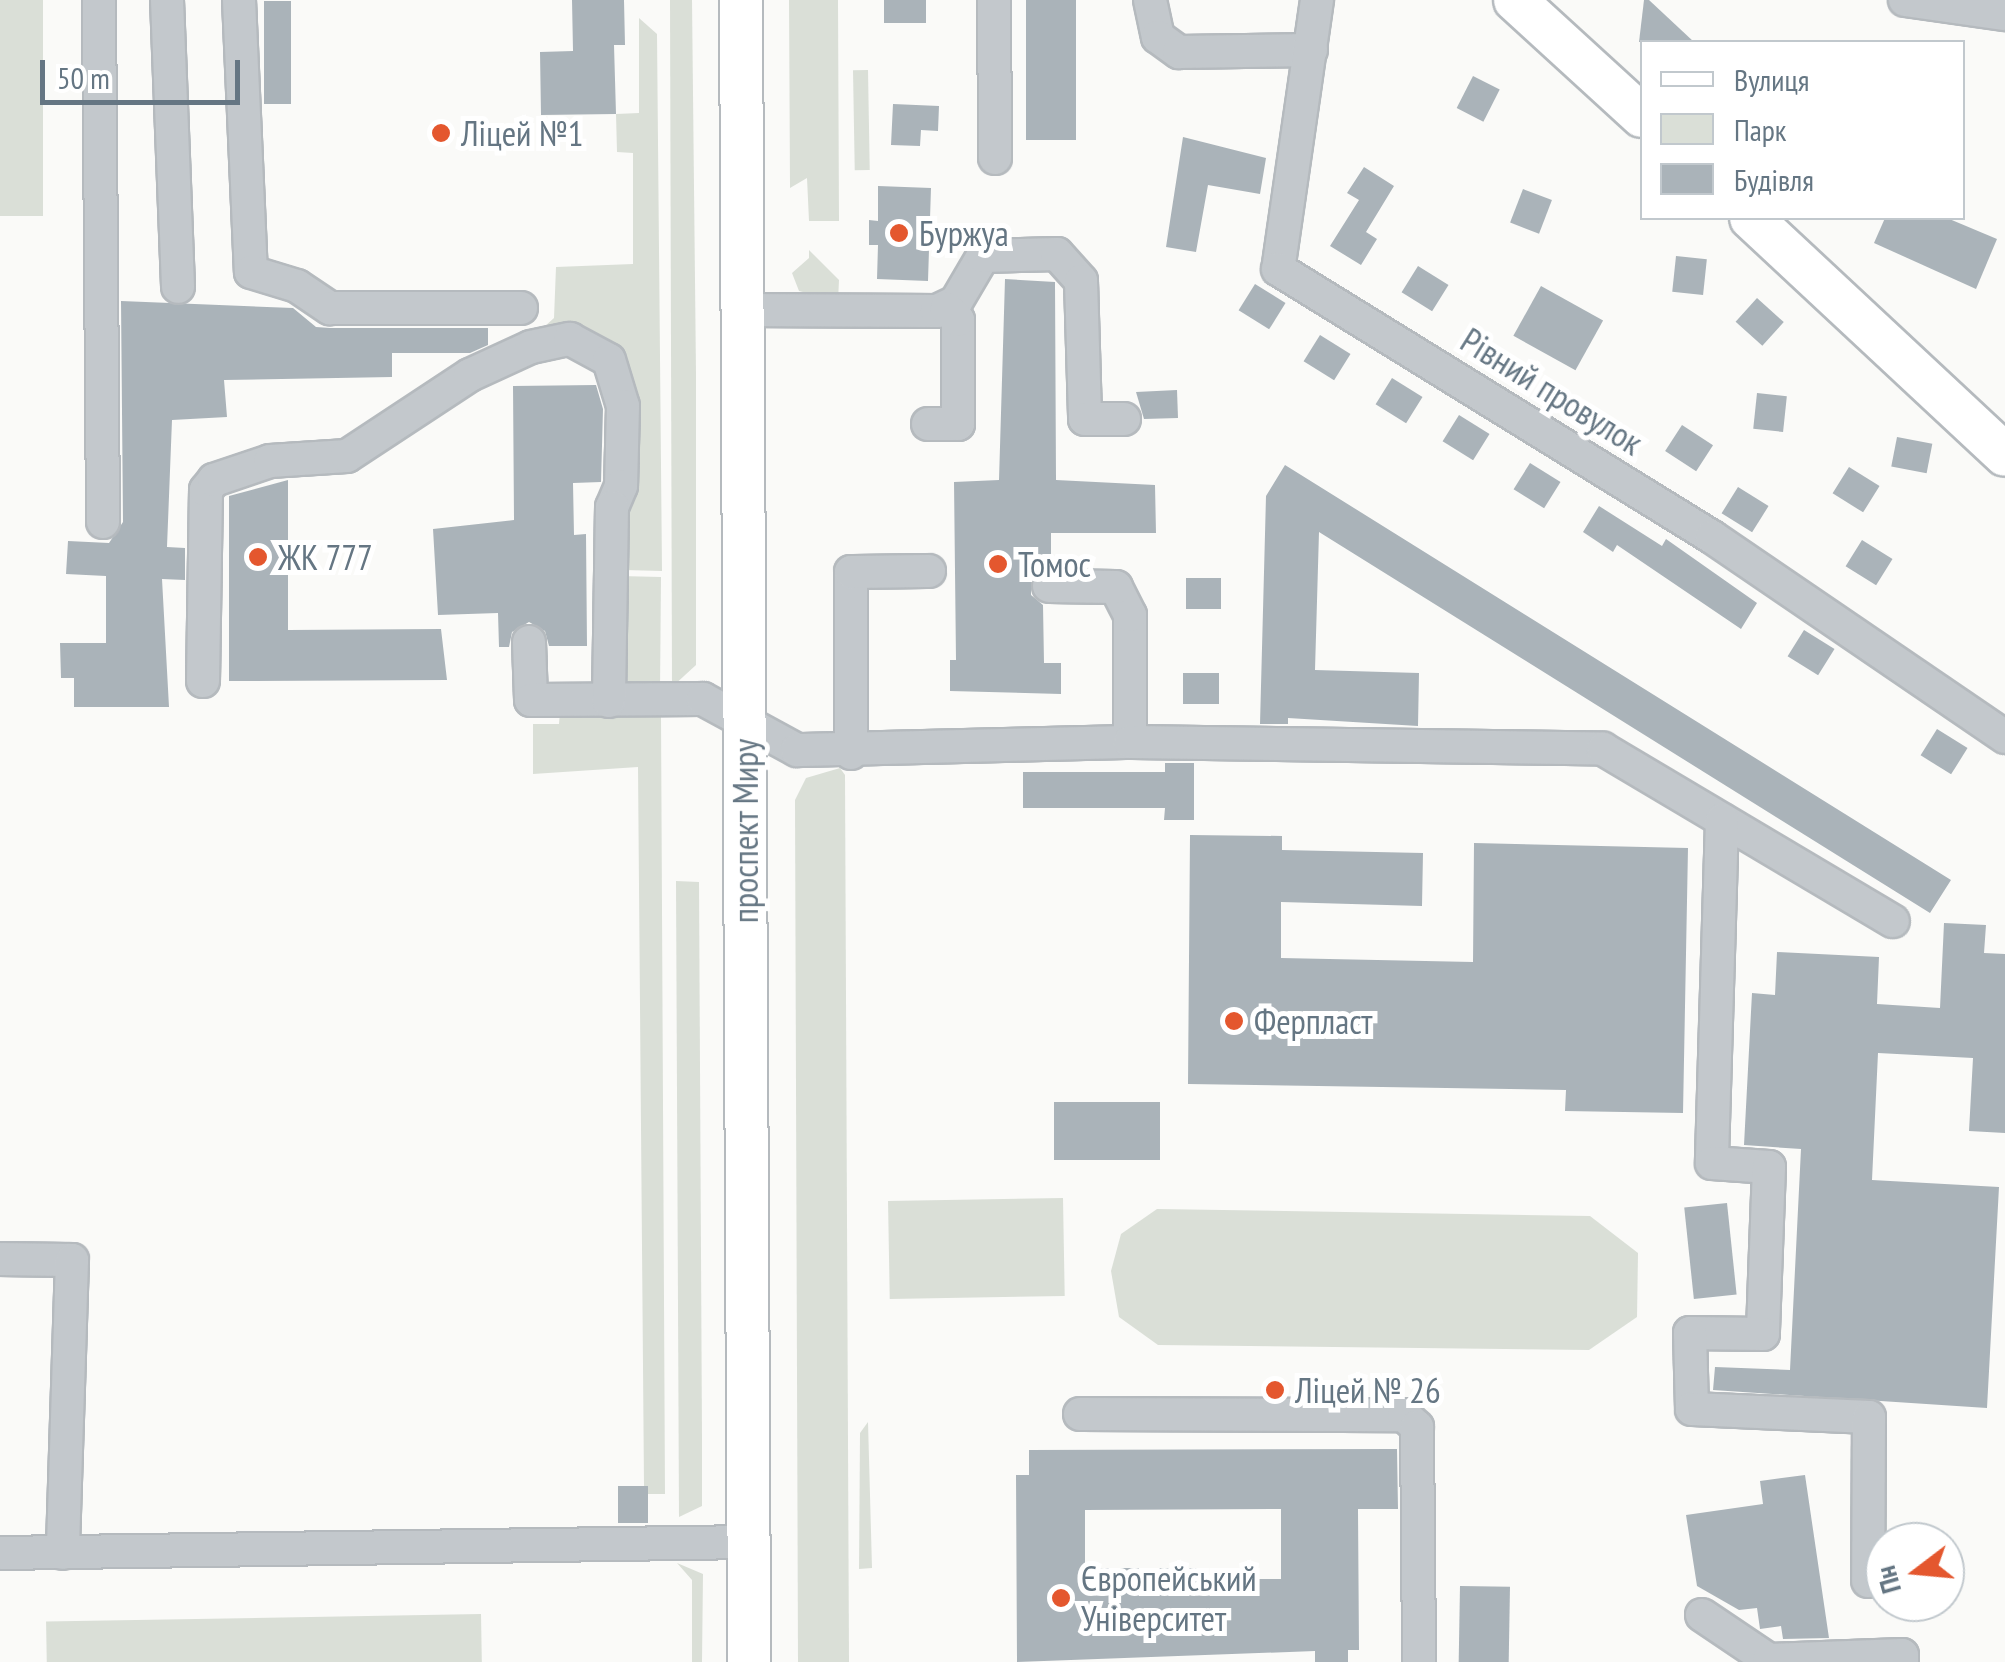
<!DOCTYPE html>
<html>
<head>
<meta charset="utf-8">
<style>
  body { margin:0 }
  #map { position:relative; width:2005px; height:1662px; overflow:hidden; background:#fafaf8; font-family:"PT Sans Narrow",sans-serif }
  div>[style] { position:absolute }
  [style*='--x'] { left:calc(var(--x)*1px); top:calc(var(--y)*1px); width:calc(var(--w)*1px); rotate:calc(var(--a)*1deg) }
  .green>* { inset:0; background:#dadfd7; transform-origin:0 0 }
  .building>* { inset:0; background:#aab3b9; transform-origin:0 0 }
  .roads { filter:drop-shadow(2px 0 #b5babe) drop-shadow(-2px 0 #b5babe) drop-shadow(0 2px #b5babe) drop-shadow(0 -2px #b5babe) }
  .minor>* { height:32px; margin:-16px; padding:0 16px; transform-origin:16px; border-radius:16px; background:#c3c8cc }
  .major>* { height:42px; margin:-21px; padding:0 21px; transform-origin:21px; border-radius:21px; background:#fff }
  .dots>* { width:28px; height:28px; translate:-50% -50%; box-sizing:border-box; border:5px solid #fff; border-radius:50% }
  span { translate:-50% -50%; white-space:nowrap; text-align:center; line-height:1.15; -webkit-text-stroke:10px #fff; paint-order:stroke }
  .poi-label { font-size:35px; color:#657683 }
  .left { translate:0 -50%; text-align:left }
  .street-label { font-size:35px; color:#657683 }
  .legend { position:absolute; left:1640px; top:40px; width:325px; height:180px; box-sizing:border-box; background:#fff; border:2px solid #c1c8cd; margin:0; padding:12px 18px; list-style:none; font-size:30px; color:#657683 }
  .legend li { display:flex; align-items:center; gap:20px; height:50px }
  .legend b { width:50px; border:2px solid #c1c8cd }
  .north { position:absolute; left:1865px; top:1522px; width:100px; height:100px; box-sizing:border-box; background:#fff; border:2px solid #c1c8cd; border-radius:50%; rotate:254deg; font-size:28px; font-weight:700; line-height:40px; text-align:center; color:#657683 }
  .north::after { content:''; display:block; margin:auto; width:35px; height:45px; background:#e4572e; clip-path:polygon(50% 0,100% 100%,50% 72%,0 100%) }
  .scale { position:absolute; left:40px; top:60px; width:200px; height:45px; box-sizing:border-box; border:5px solid #657683; border-top:0; padding-left:12px; font-size:30px; line-height:35px; white-space:nowrap; color:#657683; -webkit-text-stroke:8px #fff; paint-order:stroke }
</style>
</head>
<body>
<div id="map">
  <div class="green">
    <div style="left:0;top:0;width:43px;height:216px"></div>
    <div style="clip-path:polygon(670px 0,692px 0,696px 374px,696px 665px,672px 687px)"></div>
    <div style="clip-path:polygon(789px 0,838px 0,839px 221px,809px 221px,807px 178px,790px 188px)"></div>
    <div style="clip-path:polygon(639px 18px,657px 34px,662px 571px,624px 570px,624px 369px,544px 327px,554px 318px,556px 267px,633px 264px,633px 153px,617px 152px,616px 114px,639px 113px)"></div>
    <div style="left:868px;top:70px;width:100px;height:15px;rotate:89deg"></div>
    <div style="clip-path:polygon(809px 250px,839px 280px,838px 301px,799px 291px,792px 273px,809px 258px)"></div>
    <div style="clip-path:polygon(620px 576px,661px 577px,660px 690px,623px 684px)"></div>
    <div style="clip-path:polygon(560px 711px,661px 714px,665px 1494px,648px 1494px,644px 1486px,638px 767px,533px 774px,533px 724px,559px 724px)"></div>
    <div style="clip-path:polygon(840px 768px,845px 775px,849px 1662px,798px 1662px,795px 800px,806px 778px)"></div>
    <div style="clip-path:polygon(676px 881px,699px 882px,702px 1438px,702px 1506px,679px 1517px)"></div>
    <div style="left:1063px;top:1198px;width:98px;height:175px;rotate:89deg"></div>
    <div style="clip-path:polygon(1157px 1209px,1590px 1216px,1638px 1253px,1637px 1317px,1589px 1350px,1158px 1345px,1119px 1317px,1111px 1271px,1121px 1234px)"></div>
    <div style="clip-path:polygon(868px 1422px,872px 1568px,859px 1569px,860px 1433px)"></div>
    <div style="clip-path:polygon(677px 1563px,703px 1574px,702px 1662px,692px 1662px,692px 1580px)"></div>
    <div style="left:481px;top:1614px;width:48px;height:435px;rotate:89deg"></div>
  </div>
  <div class="building">
    <div style="clip-path:polygon(572px 0,624px 0,625px 45px,614px 45px,616px 114px,541px 115px,540px 52px,573px 51px)"></div>
    <div style="left:884px;top:0;width:42px;height:23px"></div>
    <div style="left:1026px;top:0;width:50px;height:140px"></div>
    <div style="clip-path:polygon(1644px 0,1649px 0,1694px 42px,1639px 42px)"></div>
    <div style="left:264px;top:1px;width:27px;height:103px"></div>
    <div style="left:1473px;top:76px;width:30px;height:36px;rotate:27deg"></div>
    <div style="clip-path:polygon(893px 104px,939px 106px,938px 131px,921px 130px,920px 146px,891px 145px)"></div>
    <div style="clip-path:polygon(1183px 137px,1266px 158px,1260px 194px,1208px 185px,1196px 252px,1166px 247px)"></div>
    <div style="clip-path:polygon(1364px 167px,1394px 186px,1366px 232px,1377px 239px,1361px 265px,1330px 246px,1359px 200px,1347px 193px)"></div>
    <div style="clip-path:polygon(878px 186px,931px 188px,928px 281px,877px 279px,878px 245px,869px 245px,869px 220px,878px 221px)"></div>
    <div style="left:1523px;top:189px;width:31px;height:36px;rotate:21deg"></div>
    <div style="clip-path:polygon(1885px 218px,1947px 218px,1997px 239px,1976px 289px,1874px 243px)"></div>
    <div style="left:1676px;top:256px;width:31px;height:36px;rotate:6deg"></div>
    <div style="left:1418px;top:266px;width:36px;height:31px;rotate:32deg"></div>
    <div style="clip-path:polygon(1005px 279px,1055px 282px,1056px 480px,1155px 485px,1156px 533px,1051px 533px,1051px 566px,1031px 577px,1031px 595px,1043px 605px,1044px 663px,1061px 663px,1061px 694px,950px 691px,950px 660px,956px 660px,954px 482px,999px 480px)"></div>
    <div style="left:1255px;top:284px;width:36px;height:31px;rotate:32deg"></div>
    <div style="left:1541px;top:286px;width:71px;height:57px;rotate:29deg"></div>
    <div style="left:1757px;top:298px;width:36px;height:32px;rotate:42deg"></div>
    <div style="clip-path:polygon(121px 301px,293px 308px,316px 327px,330px 328px,488px 328px,488px 345px,470px 353px,392px 353px,392px 377px,224px 380px,227px 417px,172px 420px,167px 547px,185px 548px,185px 580px,162px 579px,169px 707px,74px 707px,74px 678px,61px 678px,60px 643px,106px 643px,106px 576px,66px 574px,68px 541px,109px 543px,123px 522px)"></div>
    <div style="left:1320px;top:335px;width:36px;height:31px;rotate:32deg"></div>
    <div style="left:1392px;top:378px;width:36px;height:31px;rotate:32deg"></div>
    <div style="clip-path:polygon(596px 385px,603px 409px,601px 482px,573px 483px,574px 535px,586px 534px,587px 646px,549px 646px,545px 631px,529px 622px,512px 632px,509px 647px,499px 647px,498px 613px,438px 615px,433px 529px,514px 520px,513px 386px)"></div>
    <div style="clip-path:polygon(1177px 390px,1178px 418px,1144px 419px,1136px 392px)"></div>
    <div style="left:1757px;top:393px;width:30px;height:36px;rotate:6deg"></div>
    <div style="left:1459px;top:415px;width:36px;height:31px;rotate:32deg"></div>
    <div style="left:1682px;top:425px;width:37px;height:31px;rotate:33deg"></div>
    <div style="left:1897px;top:437px;width:36px;height:30px;rotate:11deg"></div>
    <div style="left:1530px;top:463px;width:36px;height:31px;rotate:32deg"></div>
    <div style="clip-path:polygon(1285px 465px,1951px 880px,1930px 913px,1319px 532px,1315px 670px,1419px 673px,1418px 726px,1288px 718px,1288px 724px,1260px 724px,1266px 496px)"></div>
    <div style="left:1849px;top:467px;width:36px;height:31px;rotate:32deg"></div>
    <div style="clip-path:polygon(288px 480px,288px 630px,441px 629px,447px 680px,229px 681px,229px 496px)"></div>
    <div style="left:1738px;top:487px;width:36px;height:31px;rotate:32deg"></div>
    <div style="clip-path:polygon(1599px 506px,1662px 546px,1666px 539px,1757px 603px,1741px 629px,1617px 545px,1613px 552px,1583px 532px)"></div>
    <div style="left:1862px;top:540px;width:36px;height:31px;rotate:32deg"></div>
    <div style="left:1186px;top:578px;width:35px;height:31px"></div>
    <div style="left:1804px;top:630px;width:36px;height:31px;rotate:32deg"></div>
    <div style="left:1183px;top:673px;width:36px;height:31px"></div>
    <div style="left:1937px;top:729px;width:36px;height:31px;rotate:32deg"></div>
    <div style="clip-path:polygon(1165px 763px,1194px 763px,1194px 820px,1164px 820px,1165px 808px,1023px 808px,1023px 772px,1165px 772px)"></div>
    <div style="clip-path:polygon(1190px 835px,1282px 836px,1282px 850px,1423px 853px,1422px 906px,1281px 902px,1281px 958px,1473px 962px,1474px 843px,1688px 848px,1683px 1113px,1565px 1111px,1566px 1090px,1188px 1084px)"></div>
    <div style="clip-path:polygon(1944px 923px,1986px 925px,1984px 953px,2005px 954px,2005px 1133px,1969px 1131px,1973px 1058px,1878px 1053px,1872px 1180px,1999px 1187px,1987px 1408px,1713px 1390px,1715px 1367px,1790px 1370px,1801px 1149px,1744px 1145px,1752px 993px,1775px 995px,1777px 952px,1879px 957px,1877px 1004px,1940px 1008px)"></div>
    <div style="left:1160px;top:1102px;width:58px;height:106px;rotate:90deg"></div>
    <div style="left:1727px;top:1203px;width:92px;height:43px;rotate:84deg"></div>
    <div style="clip-path:polygon(evenodd,1397px 1449px,1398px 1509px,1358px 1509px,1359px 1650px,1348px 1650px,1348px 1662px,1315px 1662px,1315px 1651px,1017px 1662px,1016px 1475px,1029px 1475px,1029px 1450px,1397px 1449px,1281px 1509px,1281px 1579px,1203px 1579px,1203px 1568px,1085px 1568px,1085px 1510px,1281px 1509px)"></div>
    <div style="clip-path:polygon(1805px 1475px,1829px 1638px,1783px 1639px,1781px 1626px,1760px 1629px,1757px 1608px,1739px 1610px,1697px 1586px,1686px 1515px,1763px 1504px,1760px 1481px)"></div>
    <div style="left:648px;top:1486px;width:37px;height:30px;rotate:90deg"></div>
    <div style="left:1460px;top:1586px;width:50px;height:76px;rotate:1deg"></div>
  </div>
  <div class="roads">
    <div class="minor">
      <div style="--x:99;--y:0;--w:522;--a:89.56"></div>
      <div style="--x:167;--y:0;--w:287;--a:87.8"></div>
      <div style="--x:239;--y:0;--w:272;--a:87.5"></div>
      <div style="--x:251;--y:272;--w:48;--a:16.9"></div>
      <div style="--x:297;--y:286;--w:40;--a:34"></div>
      <div style="--x:330;--y:308;--w:191;--a:0"></div>
      <div style="--x:994;--y:0;--w:158;--a:89.6"></div>
      <div style="--x:1150;--y:0;--w:38;--a:78"></div>
      <div style="--x:1158;--y:37;--w:26;--a:36"></div>
      <div style="--x:1179;--y:52;--w:132;--a:-0.9"></div>
      <div style="--x:1317;--y:0;--w:272;--a:98.2"></div>
      <div style="--x:1278;--y:269;--w:510;--a:31.7"></div>
      <div style="--x:1712;--y:537;--w:355;--a:34.3"></div>
      <div style="--x:1905;--y:0;--w:101;--a:8"></div>
      <div style="--x:741;--y:310;--w:196;--a:0.3"></div>
      <div style="--x:937;--y:311;--w:21;--a:-25"></div>
      <div style="--x:956;--y:302;--w:53;--a:-59.6"></div>
      <div style="--x:983;--y:256;--w:74;--a:-1.5"></div>
      <div style="--x:1057;--y:254;--w:36;--a:48"></div>
      <div style="--x:1081;--y:281;--w:138;--a:88.3"></div>
      <div style="--x:1085;--y:419;--w:39;--a:0"></div>
      <div style="--x:928;--y:424;--w:30;--a:0"></div>
      <div style="--x:958;--y:424;--w:104;--a:-90"></div>
      <div style="--x:958;--y:320;--w:16;--a:-135"></div>
      <div style="--x:529;--y:642;--w:58;--a:88"></div>
      <div style="--x:531;--y:700;--w:172;--a:-0.3"></div>
      <div style="--x:703;--y:699;--w:107;--a:28.5"></div>
      <div style="--x:797;--y:750;--w:333;--a:-1.4"></div>
      <div style="--x:1130;--y:742;--w:127;--a:-90"></div>
      <div style="--x:1130;--y:615;--w:31;--a:-117"></div>
      <div style="--x:1116;--y:587;--w:67;--a:-179.1"></div>
      <div style="--x:203;--y:681;--w:191;--a:-89.1"></div>
      <div style="--x:206;--y:490;--w:13;--a:-51"></div>
      <div style="--x:214;--y:480;--w:59;--a:-18.7"></div>
      <div style="--x:270;--y:461;--w:77;--a:-3.7"></div>
      <div style="--x:347;--y:456;--w:147;--a:-33.4"></div>
      <div style="--x:470;--y:375;--w:67;--a:-24.7"></div>
      <div style="--x:531;--y:347;--w:40;--a:-12"></div>
      <div style="--x:570;--y:339;--w:44;--a:28.3"></div>
      <div style="--x:609;--y:360;--w:48;--a:73.1"></div>
      <div style="--x:623;--y:406;--w:80;--a:91.4"></div>
      <div style="--x:621;--y:486;--w:23;--a:113"></div>
      <div style="--x:612;--y:507;--w:194;--a:90.9"></div>
      <div style="--x:1130;--y:742;--w:473;--a:0.8"></div>
      <div style="--x:1603;--y:749;--w:337;--a:30.7"></div>
      <div style="--x:851;--y:753;--w:181;--a:-90"></div>
      <div style="--x:851;--y:572;--w:78;--a:-0.7"></div>
      <div style="--x:1722;--y:820;--w:343;--a:91.7"></div>
      <div style="--x:1712;--y:1163;--w:57;--a:4"></div>
      <div style="--x:1769;--y:1167;--w:167;--a:92.1"></div>
      <div style="--x:1763;--y:1334;--w:73;--a:-179.2"></div>
      <div style="--x:1690;--y:1333;--w:76;--a:88.5"></div>
      <div style="--x:1692;--y:1409;--w:177;--a:2.6"></div>
      <div style="--x:1869;--y:1417;--w:164;--a:90.3"></div>
      <div style="--x:0;--y:1259;--w:72;--a:0.8"></div>
      <div style="--x:72;--y:1260;--w:293;--a:91.8"></div>
      <div style="--x:1080;--y:1414;--w:324;--a:0.2"></div>
      <div style="--x:1404;--y:1415;--w:18;--a:43"></div>
      <div style="--x:1417;--y:1427;--w:235;--a:89.5"></div>
      <div style="--x:0;--y:1553;--w:749;--a:-0.84"></div>
      <div style="--x:1702;--y:1615;--w:81;--a:33.9"></div>
      <div style="--x:1769;--y:1660;--w:133;--a:-2.2"></div>
      <div style="--x:1902;--y:1655;--w:7;--a:90"></div>
    </div>
    <div class="major">
      <div style="--x:741;--y:0;--w:1662;--a:89.72"></div>
      <div style="--x:1515;--y:0;--w:172;--a:42.4"></div>
      <div style="--x:1751;--y:218;--w:347;--a:43"></div>
    </div>
  </div>
  <div class="dots">
    <div style="left:441px;top:133px;background:#e4572e"></div>
    <div style="left:899px;top:233px;background:#e4572e"></div>
    <div style="left:258px;top:557px;background:#e4572e"></div>
    <div style="left:998px;top:564px;background:#e4572e"></div>
    <div style="left:1234px;top:1021px;background:#e4572e"></div>
    <div style="left:1275px;top:1390px;background:#e4572e"></div>
    <div style="left:1061px;top:1598px;background:#e4572e"></div>
  </div>
  <div class="poi-label">
    <span class="left" style="left:461px;top:133px">Ліцей №1</span>
    <span class="left" style="left:919px;top:233px">Буржуа</span>
    <span class="left" style="left:278px;top:557px">ЖК 777</span>
    <span class="left" style="left:1018px;top:564px">Томос</span>
    <span class="left" style="left:1254px;top:1021px">Ферпласт</span>
    <span class="left" style="left:1295px;top:1390px">Ліцей № 26</span>
    <span class="left" style="left:1081px;top:1598px">Європейський<br>Університет</span>
  </div>
  <div class="street-label">
    <span style="left:1552px;top:391px;rotate:32deg">Рівний провулок</span>
    <span style="left:745px;top:831px;rotate:-90deg">проспект Миру</span>
  </div>
  <ul class="legend">
  <li><b style="height:12px;background:#fff"></b>Вулиця</li>
  <li><b style="height:28px;background:#dadfd7"></b>Парк</li>
  <li><b style="height:28px;background:#aab3b9"></b>Будівля</li>
  </ul>
  <div class="north">Пн</div>
  <div class="scale">50 m</div>
</div>
</body>
</html>
